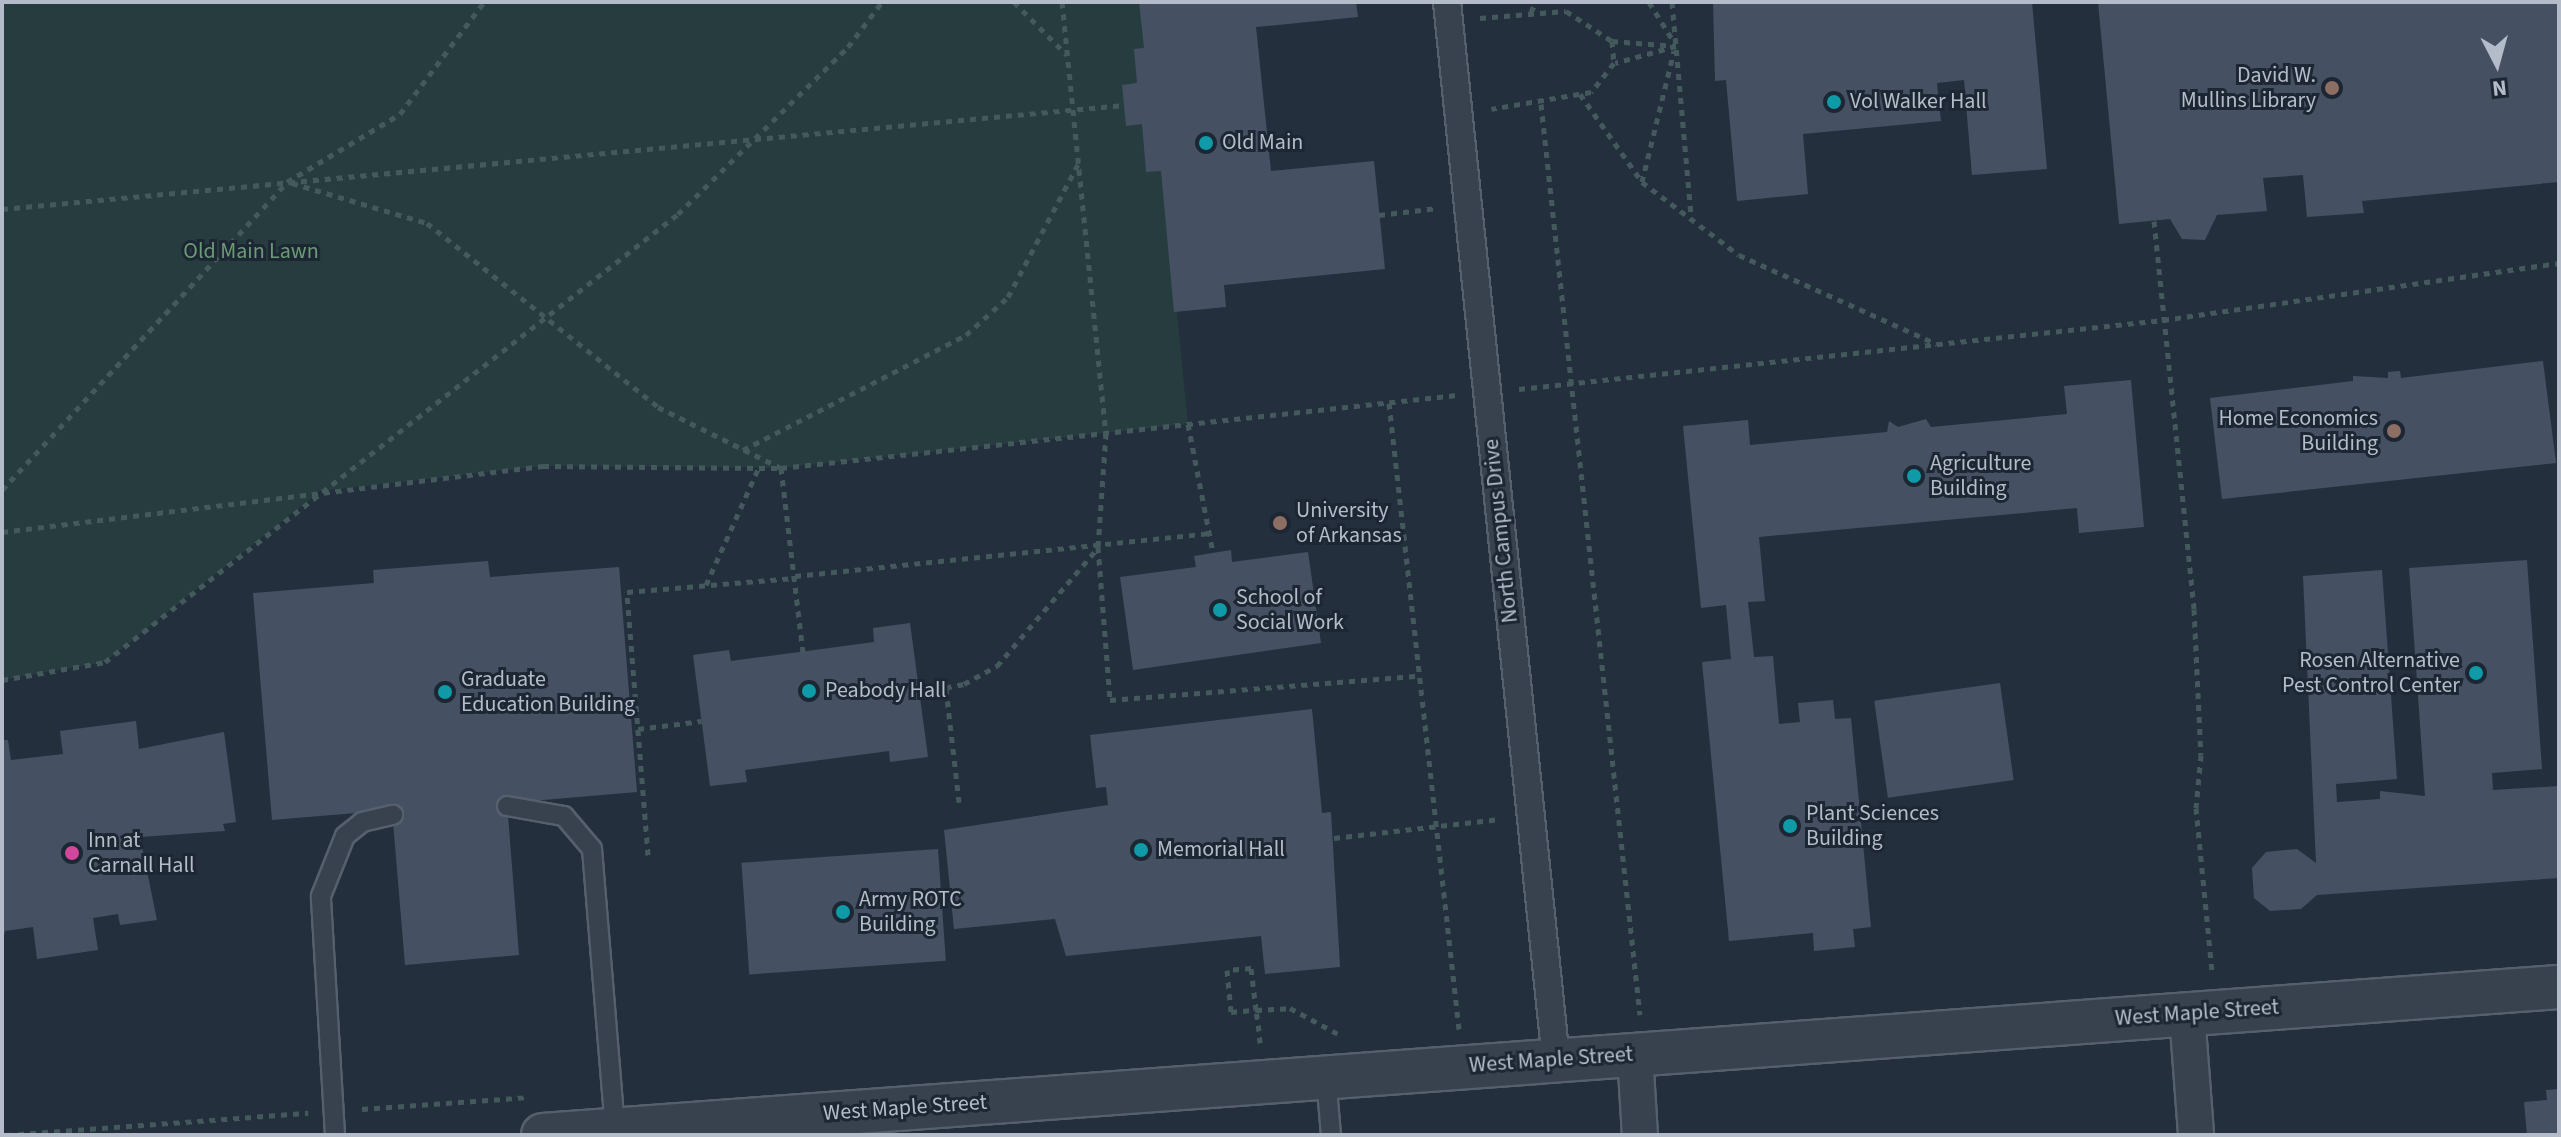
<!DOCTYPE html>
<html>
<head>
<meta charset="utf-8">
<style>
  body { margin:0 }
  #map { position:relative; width:2561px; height:1137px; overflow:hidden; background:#242f3e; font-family:"Source Sans 3",sans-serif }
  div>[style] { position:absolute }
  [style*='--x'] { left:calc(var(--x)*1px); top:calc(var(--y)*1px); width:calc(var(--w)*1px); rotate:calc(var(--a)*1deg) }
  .green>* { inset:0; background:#263c3f }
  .building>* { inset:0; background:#455162; transform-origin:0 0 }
  .path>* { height:5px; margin-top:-2.5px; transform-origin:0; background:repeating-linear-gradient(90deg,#44595c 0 6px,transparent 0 12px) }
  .roads { filter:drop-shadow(2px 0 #565f6c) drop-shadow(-2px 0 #565f6c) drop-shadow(0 2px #565f6c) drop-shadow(0 -2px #565f6c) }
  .service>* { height:18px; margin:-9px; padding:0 9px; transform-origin:9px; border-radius:9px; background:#38414e }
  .pedestrian>* { height:26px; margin:-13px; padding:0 13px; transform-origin:13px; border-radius:13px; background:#38414e }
  .minor>* { height:34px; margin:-17px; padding:0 17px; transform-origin:17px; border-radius:17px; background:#38414e }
  .tertiary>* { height:42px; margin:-21px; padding:0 21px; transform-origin:21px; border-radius:21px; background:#38414e }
  .dots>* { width:22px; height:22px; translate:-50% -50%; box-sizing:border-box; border:4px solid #1d2633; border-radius:50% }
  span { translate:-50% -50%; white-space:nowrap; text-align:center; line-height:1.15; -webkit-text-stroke:6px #1d2633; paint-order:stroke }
  .poi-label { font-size:22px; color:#b4bcc9 }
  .right { translate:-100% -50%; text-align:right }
  .left { translate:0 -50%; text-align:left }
  .park-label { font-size:22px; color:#6b9a76 }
  .street-label { font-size:22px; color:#b4bcc9 }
  .frame { position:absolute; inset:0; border:4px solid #b4bcc9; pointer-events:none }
  .north { position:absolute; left:2457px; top:24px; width:80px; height:80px; -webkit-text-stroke:6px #1d2633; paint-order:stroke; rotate:174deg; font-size:22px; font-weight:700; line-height:32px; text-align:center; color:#b4bcc9 }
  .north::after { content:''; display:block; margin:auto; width:28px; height:36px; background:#b4bcc9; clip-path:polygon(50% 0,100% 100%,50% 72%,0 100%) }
</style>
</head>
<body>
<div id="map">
  <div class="green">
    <div style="clip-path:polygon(2px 2px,1146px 2px,1188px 424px,781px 468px,543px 466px,320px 491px,105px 662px,2px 680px)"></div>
  </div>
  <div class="building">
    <div style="clip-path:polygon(1139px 2px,1356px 2px,1358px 17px,1256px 27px,1271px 171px,1374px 161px,1385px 269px,1224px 285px,1226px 307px,1174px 312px,1161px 171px,1146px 172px,1142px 124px,1126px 126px,1122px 85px,1137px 83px,1134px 49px,1144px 48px)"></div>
    <div style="clip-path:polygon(1713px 2px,2032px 2px,2047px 169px,1972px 175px,1964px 80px,1937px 83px,1941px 121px,1803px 134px,1808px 194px,1737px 201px,1726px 80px,1715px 81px)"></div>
    <div style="clip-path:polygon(2098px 2px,2559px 2px,2559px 182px,2362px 201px,2364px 213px,2307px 217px,2303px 175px,2263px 178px,2267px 211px,2217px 215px,2205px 240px,2182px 239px,2170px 219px,2119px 224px)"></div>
    <div style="clip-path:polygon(2543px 361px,2556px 463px,2222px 499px,2210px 398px,2353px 381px,2353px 376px,2388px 378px,2388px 372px,2400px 371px,2401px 378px)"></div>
    <div style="clip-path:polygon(2131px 380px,2144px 527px,2079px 533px,2077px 508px,1759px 537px,1765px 601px,1748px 602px,1754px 657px,1773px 656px,1779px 724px,1800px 722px,1798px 703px,1833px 700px,1835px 719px,1851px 718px,1871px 927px,1853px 929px,1855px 947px,1814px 951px,1813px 933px,1729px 941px,1702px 662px,1731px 659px,1726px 605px,1701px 608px,1683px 426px,1748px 420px,1750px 445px,1887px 432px,1889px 421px,1898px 427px,1926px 419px,1931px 427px,2067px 414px,2064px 386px)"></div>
    <div style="clip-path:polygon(1231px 550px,1232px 562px,1308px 552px,1321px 643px,1133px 670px,1120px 577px,1196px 567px,1194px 556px)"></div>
    <div style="clip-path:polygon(2527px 560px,2542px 769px,2492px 773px,2493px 790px,2559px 786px,2559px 878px,2317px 895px,2301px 909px,2270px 911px,2254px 898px,2252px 868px,2266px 852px,2297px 849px,2316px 863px,2303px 576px,2382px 570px,2397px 779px,2336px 784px,2337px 802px,2380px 799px,2380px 791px,2425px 796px,2409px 568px)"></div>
    <div style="clip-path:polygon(488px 561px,490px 577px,619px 567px,637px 792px,507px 803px,519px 955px,405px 965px,392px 810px,272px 820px,253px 593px,374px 583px,373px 570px)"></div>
    <div style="clip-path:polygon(910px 623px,928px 757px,890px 762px,889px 751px,745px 770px,747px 782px,710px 786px,693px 655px,729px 650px,731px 661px,874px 642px,873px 628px)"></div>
    <div style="left:2000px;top:683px;width:98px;height:127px;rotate:82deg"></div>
    <div style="clip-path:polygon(1312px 709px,1322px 813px,1331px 812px,1340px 967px,1265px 974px,1261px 936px,1066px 956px,1055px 919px,954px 929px,944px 830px,1108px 805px,1106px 787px,1096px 788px,1090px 735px)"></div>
    <div style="clip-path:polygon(136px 721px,139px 749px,224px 732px,236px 822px,223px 824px,225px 831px,140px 837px,157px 920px,120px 925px,118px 914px,93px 918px,98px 950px,37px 959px,33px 927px,5px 931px,2px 943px,2px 740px,8px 740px,11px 760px,63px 754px,60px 731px)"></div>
    <div style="left:938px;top:849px;width:112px;height:197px;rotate:86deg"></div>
    <div style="clip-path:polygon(2559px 1089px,2559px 1135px,2527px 1135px,2524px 1102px,2547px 1100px,2546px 1090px)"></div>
  </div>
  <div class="path">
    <div style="--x:1014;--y:2;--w:75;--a:45"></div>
    <div style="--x:1062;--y:2;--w:433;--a:84.2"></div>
    <div style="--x:1106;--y:433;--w:114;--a:94"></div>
    <div style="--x:1098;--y:547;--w:153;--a:85.5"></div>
    <div style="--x:1110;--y:700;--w:309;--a:-4.5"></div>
    <div style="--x:1649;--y:2;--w:47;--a:58"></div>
    <div style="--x:1672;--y:2;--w:215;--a:84.9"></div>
    <div style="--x:1531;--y:12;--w:11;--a:-63"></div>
    <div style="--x:1480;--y:18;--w:86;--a:-4.7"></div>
    <div style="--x:1566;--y:11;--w:55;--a:33.1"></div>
    <div style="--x:1612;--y:41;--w:22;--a:85"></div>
    <div style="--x:1614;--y:63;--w:37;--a:128"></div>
    <div style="--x:1591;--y:92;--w:101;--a:170.4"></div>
    <div style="--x:1612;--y:41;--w:64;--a:4.5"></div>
    <div style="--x:1676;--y:46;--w:63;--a:164.4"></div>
    <div style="--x:1580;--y:94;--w:108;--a:54.8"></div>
    <div style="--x:1642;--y:182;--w:121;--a:37"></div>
    <div style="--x:1739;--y:255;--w:217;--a:24.2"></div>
    <div style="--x:1541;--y:104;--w:916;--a:83.8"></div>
    <div style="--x:1642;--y:182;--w:135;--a:-76.3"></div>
    <div style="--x:292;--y:183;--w:141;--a:16.5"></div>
    <div style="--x:427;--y:223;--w:295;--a:38.5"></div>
    <div style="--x:658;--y:407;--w:137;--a:26.4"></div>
    <div style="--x:781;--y:468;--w:185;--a:83.2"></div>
    <div style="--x:2;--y:209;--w:1127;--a:-5.3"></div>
    <div style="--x:1379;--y:215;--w:59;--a:-6.8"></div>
    <div style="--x:2154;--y:221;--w:390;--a:84.1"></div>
    <div style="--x:2194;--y:609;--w:146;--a:87.3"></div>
    <div style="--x:2201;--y:755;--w:53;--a:95.4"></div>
    <div style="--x:2196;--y:808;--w:165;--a:84.4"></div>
    <div style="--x:1519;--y:389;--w:648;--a:-6.12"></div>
    <div style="--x:2163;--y:320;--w:400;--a:-8.2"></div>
    <div style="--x:1389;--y:403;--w:630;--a:83.62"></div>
    <div style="--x:1188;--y:424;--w:131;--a:79"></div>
    <div style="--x:743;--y:450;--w:251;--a:-27.3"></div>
    <div style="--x:966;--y:335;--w:57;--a:-42.1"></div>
    <div style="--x:1008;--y:297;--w:150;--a:-62.2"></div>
    <div style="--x:2;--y:490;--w:420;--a:-47.2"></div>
    <div style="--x:287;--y:182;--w:132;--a:-31"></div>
    <div style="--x:400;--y:114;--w:140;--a:-53.1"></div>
    <div style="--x:2;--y:532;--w:545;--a:-6.96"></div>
    <div style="--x:543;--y:466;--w:238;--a:0.5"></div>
    <div style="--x:781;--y:468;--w:680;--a:-6.16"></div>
    <div style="--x:795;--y:576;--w:417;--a:-5.9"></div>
    <div style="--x:706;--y:585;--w:129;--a:-65.8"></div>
    <div style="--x:2;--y:680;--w:105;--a:-9.9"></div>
    <div style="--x:105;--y:662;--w:727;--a:-38.02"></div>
    <div style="--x:678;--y:214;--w:238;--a:-44.5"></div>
    <div style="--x:848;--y:47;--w:56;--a:-52.9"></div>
    <div style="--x:946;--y:689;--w:114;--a:83.4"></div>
    <div style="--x:922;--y:692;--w:43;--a:-10.8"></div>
    <div style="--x:964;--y:684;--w:38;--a:-29"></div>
    <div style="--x:997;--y:666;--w:154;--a:-49.5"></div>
    <div style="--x:638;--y:729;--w:64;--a:-7.1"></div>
    <div style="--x:1334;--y:838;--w:167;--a:-6.5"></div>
    <div style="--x:648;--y:855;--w:264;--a:-94.6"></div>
    <div style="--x:627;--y:592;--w:168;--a:-4.8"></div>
    <div style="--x:1260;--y:1043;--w:12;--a:-95"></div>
    <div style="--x:1259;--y:1031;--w:21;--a:-98"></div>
    <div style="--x:1256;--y:1010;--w:42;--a:-96.8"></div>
    <div style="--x:1251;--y:968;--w:24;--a:175"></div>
    <div style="--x:1227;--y:970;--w:42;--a:84.6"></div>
    <div style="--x:1231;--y:1012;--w:25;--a:-5"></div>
    <div style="--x:1256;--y:1010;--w:34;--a:-3"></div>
    <div style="--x:1290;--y:1008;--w:57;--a:28.4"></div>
    <div style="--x:362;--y:1109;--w:166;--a:-4.1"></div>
    <div style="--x:6;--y:1135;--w:303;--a:-4.2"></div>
  </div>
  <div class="roads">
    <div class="service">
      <div style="--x:507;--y:806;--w:58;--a:10"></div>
      <div style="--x:564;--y:816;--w:43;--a:49.7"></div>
      <div style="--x:592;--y:849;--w:282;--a:85.3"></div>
      <div style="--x:1326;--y:1077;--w:58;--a:85.1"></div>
      <div style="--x:335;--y:1135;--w:239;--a:-93.4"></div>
      <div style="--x:321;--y:896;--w:65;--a:-68.2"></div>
      <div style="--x:345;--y:836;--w:22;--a:-39"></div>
      <div style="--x:362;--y:822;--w:32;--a:-13"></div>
    </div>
    <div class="pedestrian">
      <div style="--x:1447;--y:2;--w:1064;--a:84.12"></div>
    </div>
    <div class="minor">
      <div style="--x:2187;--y:1014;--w:121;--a:85.7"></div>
      <div style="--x:1635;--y:1054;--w:81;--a:86.5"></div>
    </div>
    <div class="tertiary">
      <div style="--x:543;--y:1135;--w:2021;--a:-4.2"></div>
    </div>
  </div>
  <div class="dots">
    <div style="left:2332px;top:88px;background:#8d6e63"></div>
    <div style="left:1834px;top:102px;background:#0f9aa8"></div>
    <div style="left:1206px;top:143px;background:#0f9aa8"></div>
    <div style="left:2394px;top:431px;background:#8d6e63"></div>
    <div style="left:1914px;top:476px;background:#0f9aa8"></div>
    <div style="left:1280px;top:523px;background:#8d6e63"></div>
    <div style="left:1220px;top:610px;background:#0f9aa8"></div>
    <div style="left:2476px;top:673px;background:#0f9aa8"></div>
    <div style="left:809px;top:691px;background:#0f9aa8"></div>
    <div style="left:445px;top:692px;background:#0f9aa8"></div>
    <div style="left:1790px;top:826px;background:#0f9aa8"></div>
    <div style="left:1141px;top:850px;background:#0f9aa8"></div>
    <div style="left:72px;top:853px;background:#d1479c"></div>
    <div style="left:843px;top:912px;background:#0f9aa8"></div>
  </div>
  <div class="poi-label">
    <span class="right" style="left:2316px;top:88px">David W.<br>Mullins Library</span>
    <span class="left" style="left:1850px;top:102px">Vol Walker Hall</span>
    <span class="left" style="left:1222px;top:143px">Old Main</span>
    <span class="right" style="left:2378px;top:431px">Home Economics<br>Building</span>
    <span class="left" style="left:1930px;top:476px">Agriculture<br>Building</span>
    <span class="left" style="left:1296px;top:523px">University<br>of Arkansas</span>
    <span class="left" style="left:1236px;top:610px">School of<br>Social Work</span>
    <span class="right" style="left:2460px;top:673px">Rosen Alternative<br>Pest Control Center</span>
    <span class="left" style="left:461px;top:692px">Graduate<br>Education Building</span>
    <span class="left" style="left:825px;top:691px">Peabody Hall</span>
    <span class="left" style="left:1806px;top:826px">Plant Sciences<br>Building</span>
    <span class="left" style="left:88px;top:853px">Inn at<br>Carnall Hall</span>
    <span class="left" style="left:1157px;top:850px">Memorial Hall</span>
    <span class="left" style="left:859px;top:912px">Army ROTC<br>Building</span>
  </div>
  <div class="park-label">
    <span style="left:251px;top:252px">Old Main Lawn</span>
  </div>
  <div class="street-label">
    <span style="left:1501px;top:531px;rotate:-96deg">North Campus Drive</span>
    <span style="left:2197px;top:1013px;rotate:-4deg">West Maple Street</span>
    <span style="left:1551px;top:1060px;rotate:-4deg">West Maple Street</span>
    <span style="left:905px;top:1108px;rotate:-4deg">West Maple Street</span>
  </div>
  <div class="frame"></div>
  <div class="north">N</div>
</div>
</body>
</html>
